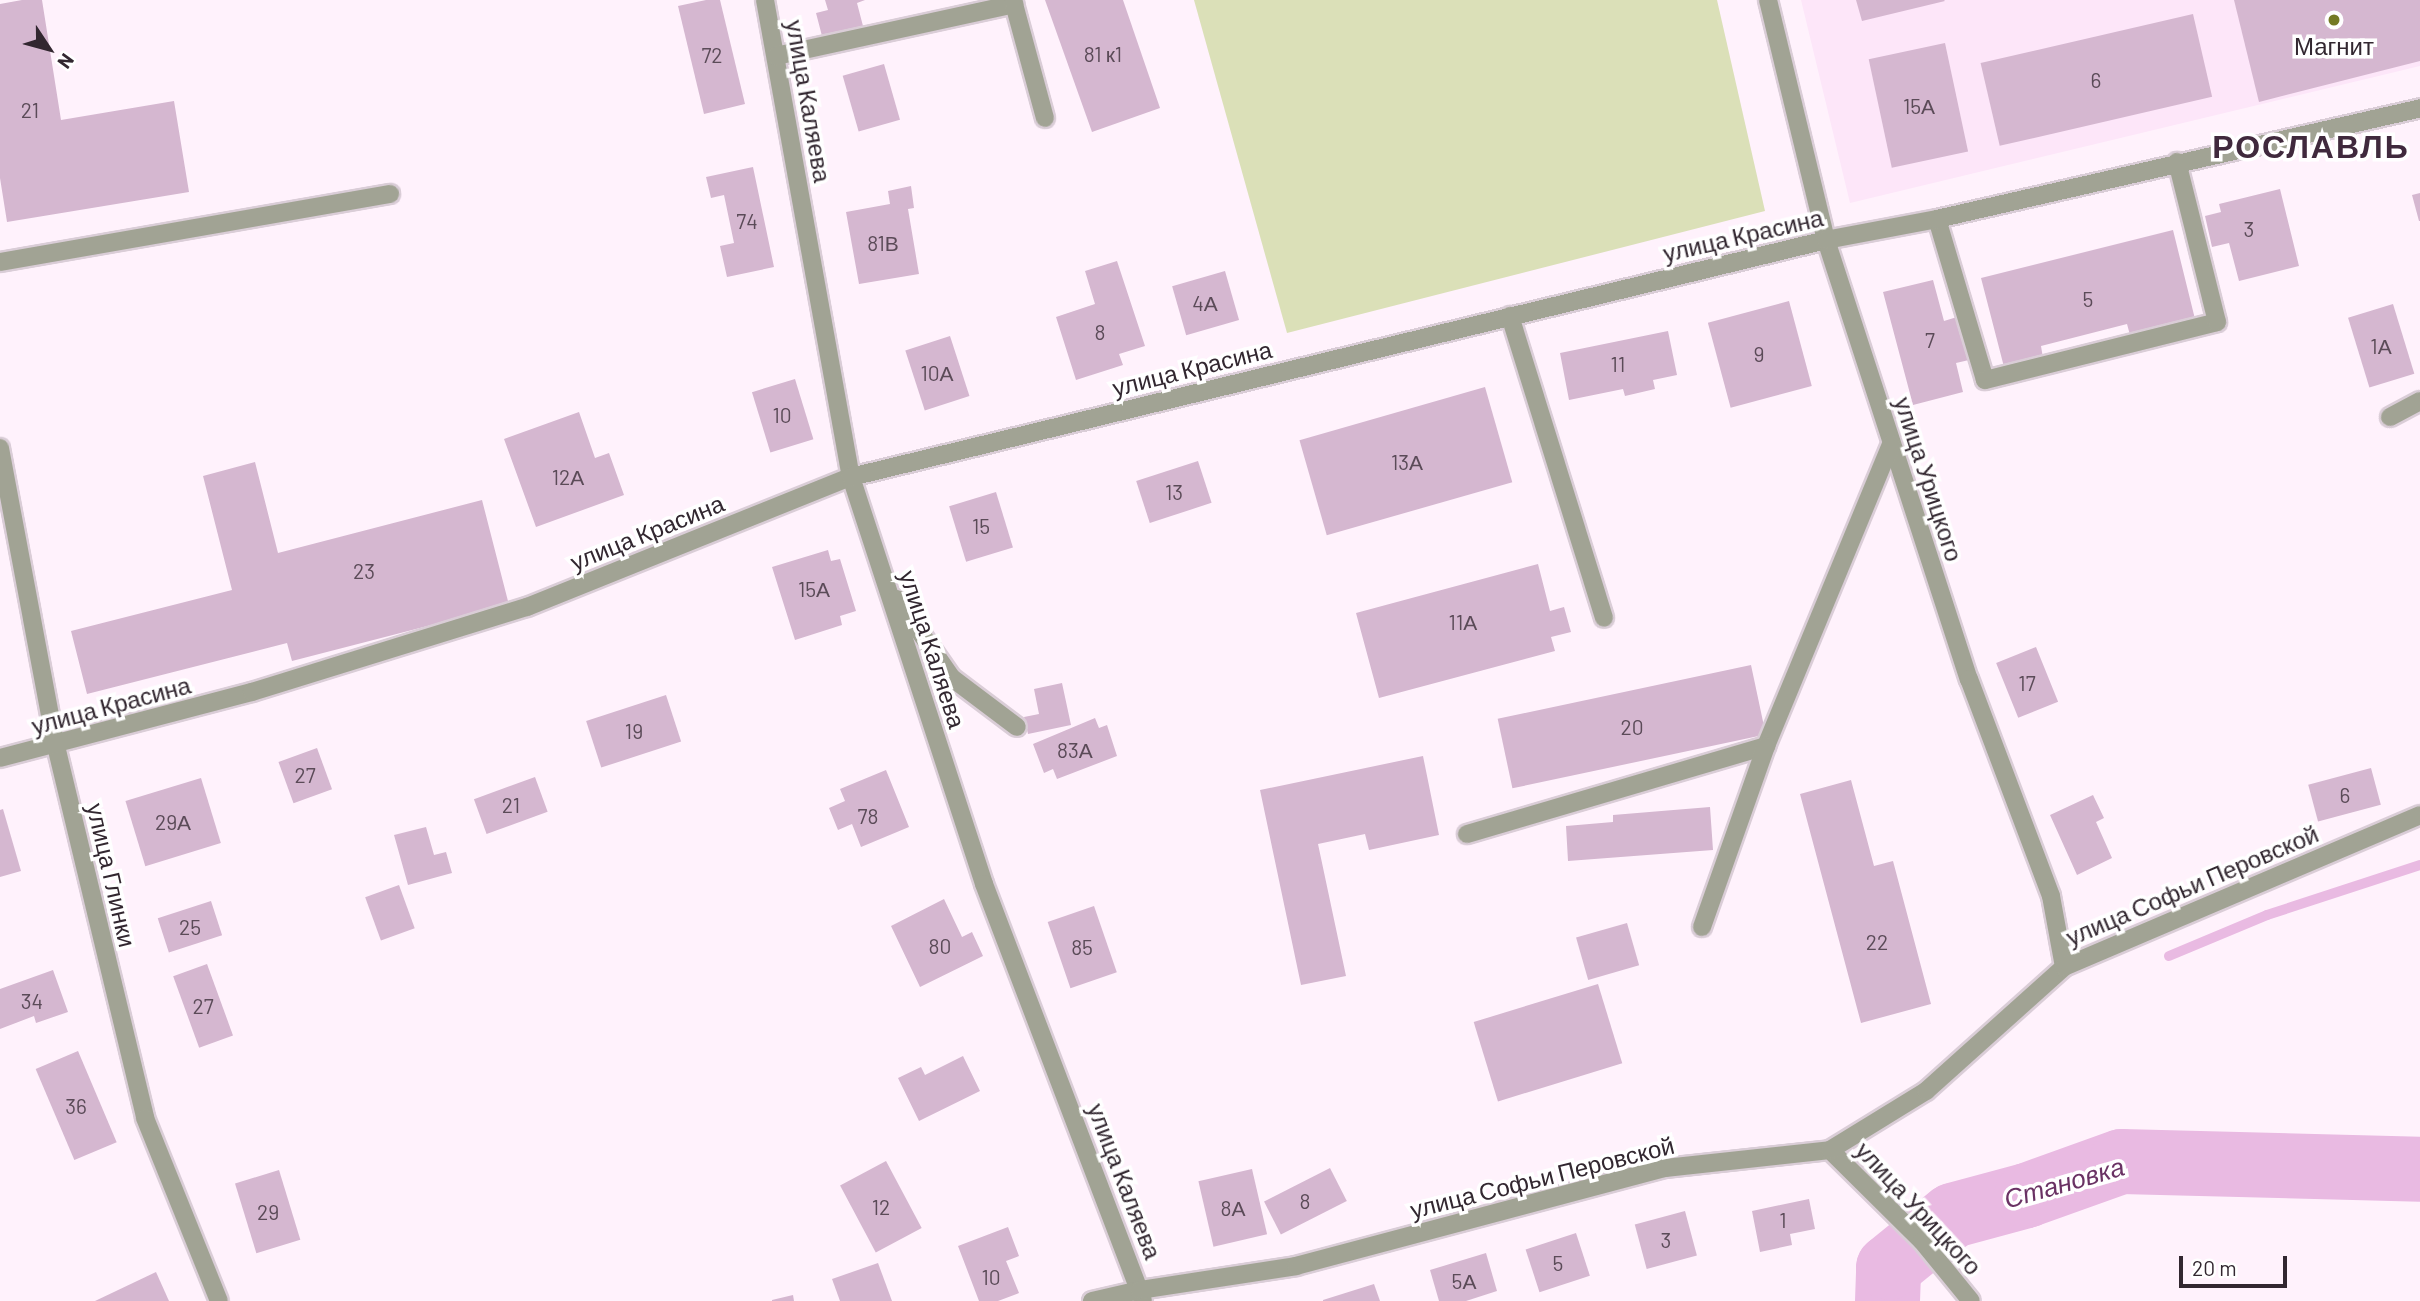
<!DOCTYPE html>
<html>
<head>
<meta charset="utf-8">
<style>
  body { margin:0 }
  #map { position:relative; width:2420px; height:1301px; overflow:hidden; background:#fff2fc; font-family:Barlow,sans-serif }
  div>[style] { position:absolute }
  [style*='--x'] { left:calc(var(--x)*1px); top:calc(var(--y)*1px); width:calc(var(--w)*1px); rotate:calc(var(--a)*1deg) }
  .built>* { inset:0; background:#fde6f9 }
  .green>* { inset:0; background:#dbe0b8 }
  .stream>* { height:10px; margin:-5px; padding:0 5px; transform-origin:5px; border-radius:5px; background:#e9bae2 }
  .river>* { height:65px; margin:-32.5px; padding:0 32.5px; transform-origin:32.5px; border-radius:32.5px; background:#e9bae2 }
  .building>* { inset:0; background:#d5b7d0; transform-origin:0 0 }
  .roads { filter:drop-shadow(2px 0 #dacdd7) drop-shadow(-2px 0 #dacdd7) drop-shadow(0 2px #dacdd7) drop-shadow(0 -2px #dacdd7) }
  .minor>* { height:18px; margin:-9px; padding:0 9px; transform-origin:9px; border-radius:9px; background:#a1a394 }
  .dots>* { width:19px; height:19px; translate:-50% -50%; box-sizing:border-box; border:4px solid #fff; border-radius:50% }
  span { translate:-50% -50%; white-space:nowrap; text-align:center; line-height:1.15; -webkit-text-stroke:7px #fff; paint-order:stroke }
  .number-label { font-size:21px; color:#5b4b58 }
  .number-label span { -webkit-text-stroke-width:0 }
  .poi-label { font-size:24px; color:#322730 }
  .street-label { font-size:24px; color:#322730 }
  .water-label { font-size:26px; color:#6a3264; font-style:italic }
  .district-label { font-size:32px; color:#40293d; font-weight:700; letter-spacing:2px }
  .north { position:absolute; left:14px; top:14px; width:70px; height:70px; -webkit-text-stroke:5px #fff; paint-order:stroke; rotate:126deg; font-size:19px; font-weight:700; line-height:28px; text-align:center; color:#322730 }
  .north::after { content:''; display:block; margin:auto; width:24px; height:32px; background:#322730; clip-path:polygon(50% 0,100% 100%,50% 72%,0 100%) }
  .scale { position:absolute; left:2179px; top:1256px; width:108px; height:32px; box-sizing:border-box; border:4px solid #322730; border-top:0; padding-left:9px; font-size:21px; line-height:24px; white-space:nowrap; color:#322730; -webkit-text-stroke:5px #fff; paint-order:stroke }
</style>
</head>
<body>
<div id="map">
  <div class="built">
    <div style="clip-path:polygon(1801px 0,2420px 0,2420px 66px,1850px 203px)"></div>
  </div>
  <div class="green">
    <div style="clip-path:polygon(1194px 0,1717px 0,1765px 211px,1287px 333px)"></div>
  </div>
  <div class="stream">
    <div style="--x:2169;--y:956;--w:106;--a:-22.7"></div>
    <div style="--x:2267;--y:915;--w:161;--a:-18.1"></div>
  </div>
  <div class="river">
    <div style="--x:1887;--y:1301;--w:34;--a:-88"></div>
    <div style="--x:1888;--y:1267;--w:82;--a:-39.1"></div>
    <div style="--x:1952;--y:1215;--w:77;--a:-15.1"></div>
    <div style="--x:2026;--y:1195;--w:101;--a:-19.7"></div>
    <div style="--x:2121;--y:1161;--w:299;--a:1.5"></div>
  </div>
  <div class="building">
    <div style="clip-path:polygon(22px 0,42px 0,61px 120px,174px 101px,189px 192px,7px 222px,0 178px,0 4px)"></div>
    <div style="clip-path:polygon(706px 0,720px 0,745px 104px,704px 114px,678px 6px)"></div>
    <div style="clip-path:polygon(825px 0,865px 0,857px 3px,863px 26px,822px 36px,816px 13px,828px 10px)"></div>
    <div style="clip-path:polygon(1045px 0,1123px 0,1160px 108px,1092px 132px)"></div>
    <div style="clip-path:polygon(1856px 0,1944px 0,1945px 1px,1862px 21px)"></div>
    <div style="clip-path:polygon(2234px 0,2420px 0,2420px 61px,2259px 102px)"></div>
    <div style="left:2193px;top:14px;width:85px;height:218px;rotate:77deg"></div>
    <div style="left:1945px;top:43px;width:111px;height:78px;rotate:78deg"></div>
    <div style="left:884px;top:64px;width:58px;height:43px;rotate:74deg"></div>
    <div style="clip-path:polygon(753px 167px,774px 267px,727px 277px,720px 246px,734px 243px,724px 195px,711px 198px,706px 177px)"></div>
    <div style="clip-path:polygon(911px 186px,914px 208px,908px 209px,919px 274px,859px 284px,846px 212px,890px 204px,888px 191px)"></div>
    <div style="clip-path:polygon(2280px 189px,2299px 266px,2239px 281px,2229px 243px,2212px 247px,2205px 216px,2221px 212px,2219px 204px)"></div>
    <div style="clip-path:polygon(2420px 193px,2420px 221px,2419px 221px,2412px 195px)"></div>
    <div style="clip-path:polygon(2173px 230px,2195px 319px,2130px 335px,2127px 324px,2041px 346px,2043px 358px,2004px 367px,1981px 278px)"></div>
    <div style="clip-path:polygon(1117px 261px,1145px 346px,1119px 354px,1123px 365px,1076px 380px,1056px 317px,1095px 304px,1085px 271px)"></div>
    <div style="left:1225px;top:271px;width:51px;height:55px;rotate:74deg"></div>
    <div style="clip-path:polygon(1933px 280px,1944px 321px,1957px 317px,1969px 360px,1956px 363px,1963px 392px,1913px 405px,1883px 292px)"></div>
    <div style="left:1789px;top:301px;width:88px;height:84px;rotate:75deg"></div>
    <div style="left:2393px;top:304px;width:73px;height:47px;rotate:73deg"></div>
    <div style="clip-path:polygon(1668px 331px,1677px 375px,1653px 380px,1655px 389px,1625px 396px,1623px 389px,1569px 400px,1560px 353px)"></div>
    <div style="left:950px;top:336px;width:63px;height:47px;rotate:72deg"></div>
    <div style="left:795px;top:379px;width:63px;height:45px;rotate:73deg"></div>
    <div style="left:1485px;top:387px;width:99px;height:193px;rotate:74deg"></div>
    <div style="clip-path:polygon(579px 412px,595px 458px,609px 453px,624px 495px,536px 527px,504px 439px)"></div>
    <div style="left:1198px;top:461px;width:44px;height:65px;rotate:72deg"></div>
    <div style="clip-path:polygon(255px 462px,278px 553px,482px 500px,509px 605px,292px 661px,287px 643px,87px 694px,71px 631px,232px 590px,203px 476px)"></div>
    <div style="left:996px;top:492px;width:58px;height:49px;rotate:73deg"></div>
    <div style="clip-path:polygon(828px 550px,831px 561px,840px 559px,856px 611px,840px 616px,842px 625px,795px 640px,772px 567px)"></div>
    <div style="clip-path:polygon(1538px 564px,1550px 611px,1564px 607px,1571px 632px,1551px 637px,1555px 651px,1379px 698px,1356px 613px)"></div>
    <div style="left:2036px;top:647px;width:59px;height:43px;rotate:68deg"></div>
    <div style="left:1751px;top:665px;width:71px;height:259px;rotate:78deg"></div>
    <div style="clip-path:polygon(1062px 683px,1071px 725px,1028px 734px,1024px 717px,1039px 714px,1034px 689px)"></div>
    <div style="left:666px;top:695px;width:49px;height:84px;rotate:72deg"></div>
    <div style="clip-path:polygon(1095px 718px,1099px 728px,1107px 725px,1117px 756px,1057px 779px,1053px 769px,1044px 773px,1033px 744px)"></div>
    <div style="left:317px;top:748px;width:44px;height:41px;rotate:70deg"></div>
    <div style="clip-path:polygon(1423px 756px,1439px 835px,1369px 850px,1365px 834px,1318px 844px,1346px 976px,1301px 985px,1260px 790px)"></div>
    <div style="left:2371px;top:768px;width:38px;height:65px;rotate:75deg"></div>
    <div style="clip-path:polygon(886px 770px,909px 827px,861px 847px,852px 824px,838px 830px,829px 808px,845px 801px,840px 789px)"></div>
    <div style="left:535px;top:777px;width:37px;height:65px;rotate:70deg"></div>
    <div style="left:201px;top:778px;width:68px;height:79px;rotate:73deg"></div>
    <div style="clip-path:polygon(1851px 780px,1874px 866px,1893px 861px,1931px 1004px,1861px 1023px,1800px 794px)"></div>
    <div style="clip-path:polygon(2093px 795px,2104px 818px,2096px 822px,2112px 858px,2077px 875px,2050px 815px)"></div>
    <div style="clip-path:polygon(1710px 807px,1713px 850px,1568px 861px,1566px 826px,1613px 822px,1613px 815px)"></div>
    <div style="clip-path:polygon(3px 809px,21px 871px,0 877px,0 810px)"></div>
    <div style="clip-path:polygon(426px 827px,434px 855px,446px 852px,452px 873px,408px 885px,394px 835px)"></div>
    <div style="left:399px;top:885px;width:46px;height:36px;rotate:70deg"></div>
    <div style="clip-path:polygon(944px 899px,962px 937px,972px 932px,983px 956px,920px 987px,891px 926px)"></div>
    <div style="left:211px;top:901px;width:36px;height:56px;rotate:72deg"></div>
    <div style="left:1094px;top:906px;width:70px;height:49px;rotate:71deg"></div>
    <div style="left:1627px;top:923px;width:44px;height:53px;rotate:74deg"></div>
    <div style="left:207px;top:964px;width:76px;height:36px;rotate:70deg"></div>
    <div style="clip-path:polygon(53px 970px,68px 1012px,36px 1023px,34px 1016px,0 1029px,0 989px)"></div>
    <div style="left:1598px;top:984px;width:83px;height:130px;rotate:73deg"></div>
    <div style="left:78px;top:1051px;width:99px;height:46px;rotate:67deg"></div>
    <div style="clip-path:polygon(963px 1056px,980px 1091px,919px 1121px,898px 1078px,921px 1067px,925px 1075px)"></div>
    <div style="left:886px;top:1161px;width:76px;height:52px;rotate:62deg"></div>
    <div style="left:1330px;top:1168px;width:37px;height:74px;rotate:63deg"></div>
    <div style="left:1252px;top:1169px;width:67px;height:55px;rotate:77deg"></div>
    <div style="left:279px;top:1170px;width:73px;height:46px;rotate:73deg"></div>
    <div style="clip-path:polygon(1809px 1199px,1815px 1229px,1790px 1234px,1792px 1245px,1760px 1252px,1752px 1211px)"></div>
    <div style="left:1685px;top:1211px;width:46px;height:52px;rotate:75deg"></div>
    <div style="clip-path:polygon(1008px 1227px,1019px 1256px,1006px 1261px,1019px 1293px,998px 1301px,979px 1301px,958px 1246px)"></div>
    <div style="left:1576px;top:1233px;width:45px;height:53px;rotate:72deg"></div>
    <div style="clip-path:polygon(1486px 1253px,1497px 1291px,1466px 1301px,1439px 1301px,1430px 1270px)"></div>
    <div style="clip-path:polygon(878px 1263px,892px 1301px,840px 1301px,832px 1279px)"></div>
    <div style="clip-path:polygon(156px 1272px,169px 1301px,95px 1301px)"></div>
    <div style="clip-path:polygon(1374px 1284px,1380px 1301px,1323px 1301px,1323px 1300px)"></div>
    <div style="clip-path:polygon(793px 1295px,794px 1301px,772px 1301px,772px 1300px)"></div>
  </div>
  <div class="roads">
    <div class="minor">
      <div style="--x:765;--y:0;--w:485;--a:79.8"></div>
      <div style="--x:851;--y:477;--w:428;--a:71.9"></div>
      <div style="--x:984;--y:884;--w:445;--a:69.1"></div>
      <div style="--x:1768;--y:0;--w:247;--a:76.4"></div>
      <div style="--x:1826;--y:240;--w:462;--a:72"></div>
      <div style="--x:1969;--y:679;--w:232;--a:69.3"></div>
      <div style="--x:2051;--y:896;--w:72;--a:79.6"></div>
      <div style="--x:776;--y:56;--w:244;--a:-12.3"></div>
      <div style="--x:1014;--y:4;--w:118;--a:74.8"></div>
      <div style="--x:1937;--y:219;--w:168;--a:73.4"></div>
      <div style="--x:1985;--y:380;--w:239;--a:-14"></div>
      <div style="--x:2217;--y:322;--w:165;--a:-104"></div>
      <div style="--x:0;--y:262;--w:396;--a:-9.9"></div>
      <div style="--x:1510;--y:316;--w:316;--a:72.7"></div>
      <div style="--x:2390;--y:417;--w:34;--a:-28"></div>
      <div style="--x:0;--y:448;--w:303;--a:79.4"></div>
      <div style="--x:56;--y:746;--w:382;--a:76.5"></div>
      <div style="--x:145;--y:1118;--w:197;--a:68"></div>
      <div style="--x:897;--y:599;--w:96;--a:55.2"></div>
      <div style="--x:952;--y:678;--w:81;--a:37"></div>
      <div style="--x:0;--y:758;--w:260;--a:-14.7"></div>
      <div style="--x:252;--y:692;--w:288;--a:-17.2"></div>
      <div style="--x:527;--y:607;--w:349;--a:-21.9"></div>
      <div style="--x:851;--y:477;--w:1003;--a:-13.66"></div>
      <div style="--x:1826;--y:240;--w:113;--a:-10.7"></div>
      <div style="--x:1937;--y:219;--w:496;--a:-12.9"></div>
      <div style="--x:1467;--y:834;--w:312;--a:-16.4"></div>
      <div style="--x:1766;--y:746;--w:327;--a:-67.5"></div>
      <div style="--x:1702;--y:927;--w:192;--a:-70.5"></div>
      <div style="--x:1830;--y:1150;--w:129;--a:44.7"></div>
      <div style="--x:1922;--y:1241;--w:77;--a:50.8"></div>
      <div style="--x:1092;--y:1301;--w:49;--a:-12.9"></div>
      <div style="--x:1140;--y:1290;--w:158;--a:-8.7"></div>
      <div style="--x:1296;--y:1266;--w:382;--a:-14.9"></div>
      <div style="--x:1665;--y:1168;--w:166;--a:-6.2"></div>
      <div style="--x:1830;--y:1150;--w:113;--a:-31.6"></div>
      <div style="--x:1926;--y:1091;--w:186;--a:-41.9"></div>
      <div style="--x:2064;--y:967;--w:387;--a:-23.1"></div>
    </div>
  </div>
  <div class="dots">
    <div style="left:2334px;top:20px;background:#747a24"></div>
  </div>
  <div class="number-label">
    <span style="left:1103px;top:54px">81 к1</span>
    <span style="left:712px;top:55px">72</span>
    <span style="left:2096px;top:80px">6</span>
    <span style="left:1919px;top:106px">15А</span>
    <span style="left:30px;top:110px">21</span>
    <span style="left:747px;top:221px">74</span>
    <span style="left:2249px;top:229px">3</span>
    <span style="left:883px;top:243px">81В</span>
    <span style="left:2088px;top:299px">5</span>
    <span style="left:1205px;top:303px">4А</span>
    <span style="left:1100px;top:332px">8</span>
    <span style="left:1930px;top:340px">7</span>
    <span style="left:2381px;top:346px">1А</span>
    <span style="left:1759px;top:354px">9</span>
    <span style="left:1618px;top:364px">11</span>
    <span style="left:937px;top:373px">10А</span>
    <span style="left:782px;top:415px">10</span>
    <span style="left:1407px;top:462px">13А</span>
    <span style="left:568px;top:477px">12А</span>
    <span style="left:1174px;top:492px">13</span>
    <span style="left:981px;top:526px">15</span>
    <span style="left:364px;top:571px">23</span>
    <span style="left:814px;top:589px">15А</span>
    <span style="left:1463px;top:622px">11А</span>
    <span style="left:2027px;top:683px">17</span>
    <span style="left:1632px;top:727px">20</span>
    <span style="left:634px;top:731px">19</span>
    <span style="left:1075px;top:750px">83А</span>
    <span style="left:305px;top:775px">27</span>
    <span style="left:2345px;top:795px">6</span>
    <span style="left:511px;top:805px">21</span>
    <span style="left:868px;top:816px">78</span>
    <span style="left:173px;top:822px">29А</span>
    <span style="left:190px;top:927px">25</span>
    <span style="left:1877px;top:942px">22</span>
    <span style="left:940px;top:946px">80</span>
    <span style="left:1082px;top:947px">85</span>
    <span style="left:32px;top:1001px">34</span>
    <span style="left:203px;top:1006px">27</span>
    <span style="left:76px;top:1106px">36</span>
    <span style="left:1305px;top:1201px">8</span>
    <span style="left:881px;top:1207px">12</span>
    <span style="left:1233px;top:1208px">8А</span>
    <span style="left:268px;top:1212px">29</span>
    <span style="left:1783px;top:1220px">1</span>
    <span style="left:1666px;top:1240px">3</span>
    <span style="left:1558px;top:1263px">5</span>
    <span style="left:991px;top:1277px">10</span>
    <span style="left:1464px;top:1281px">5А</span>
  </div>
  <div class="poi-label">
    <span style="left:2334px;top:46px">Магнит</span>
  </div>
  <div class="street-label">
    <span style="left:809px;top:101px;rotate:80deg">улица Каляева</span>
    <span style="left:1743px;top:235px;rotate:-13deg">улица Красина</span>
    <span style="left:1192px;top:368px;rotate:-14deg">улица Красина</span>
    <span style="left:1929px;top:479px;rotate:72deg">улица Урицкого</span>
    <span style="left:647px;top:532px;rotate:-22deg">улица Красина</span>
    <span style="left:933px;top:649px;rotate:72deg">улица Каляева</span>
    <span style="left:111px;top:705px;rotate:-15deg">улица Красина</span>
    <span style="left:112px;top:875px;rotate:77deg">улица Глинки</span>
    <span style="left:2192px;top:885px;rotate:-23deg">улица Софьи Перовской</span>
    <span style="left:1542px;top:1177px;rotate:-14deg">улица Софьи Перовской</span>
    <span style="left:1125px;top:1181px;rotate:69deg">улица Каляева</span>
    <span style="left:1919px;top:1208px;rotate:47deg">улица Урицкого</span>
  </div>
  <div class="water-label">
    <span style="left:2064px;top:1182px;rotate:-16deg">Становка</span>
  </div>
  <div class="district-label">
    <span style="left:2311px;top:145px">РОСЛАВЛЬ</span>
  </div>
  <div class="north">N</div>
  <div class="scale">20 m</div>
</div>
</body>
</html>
